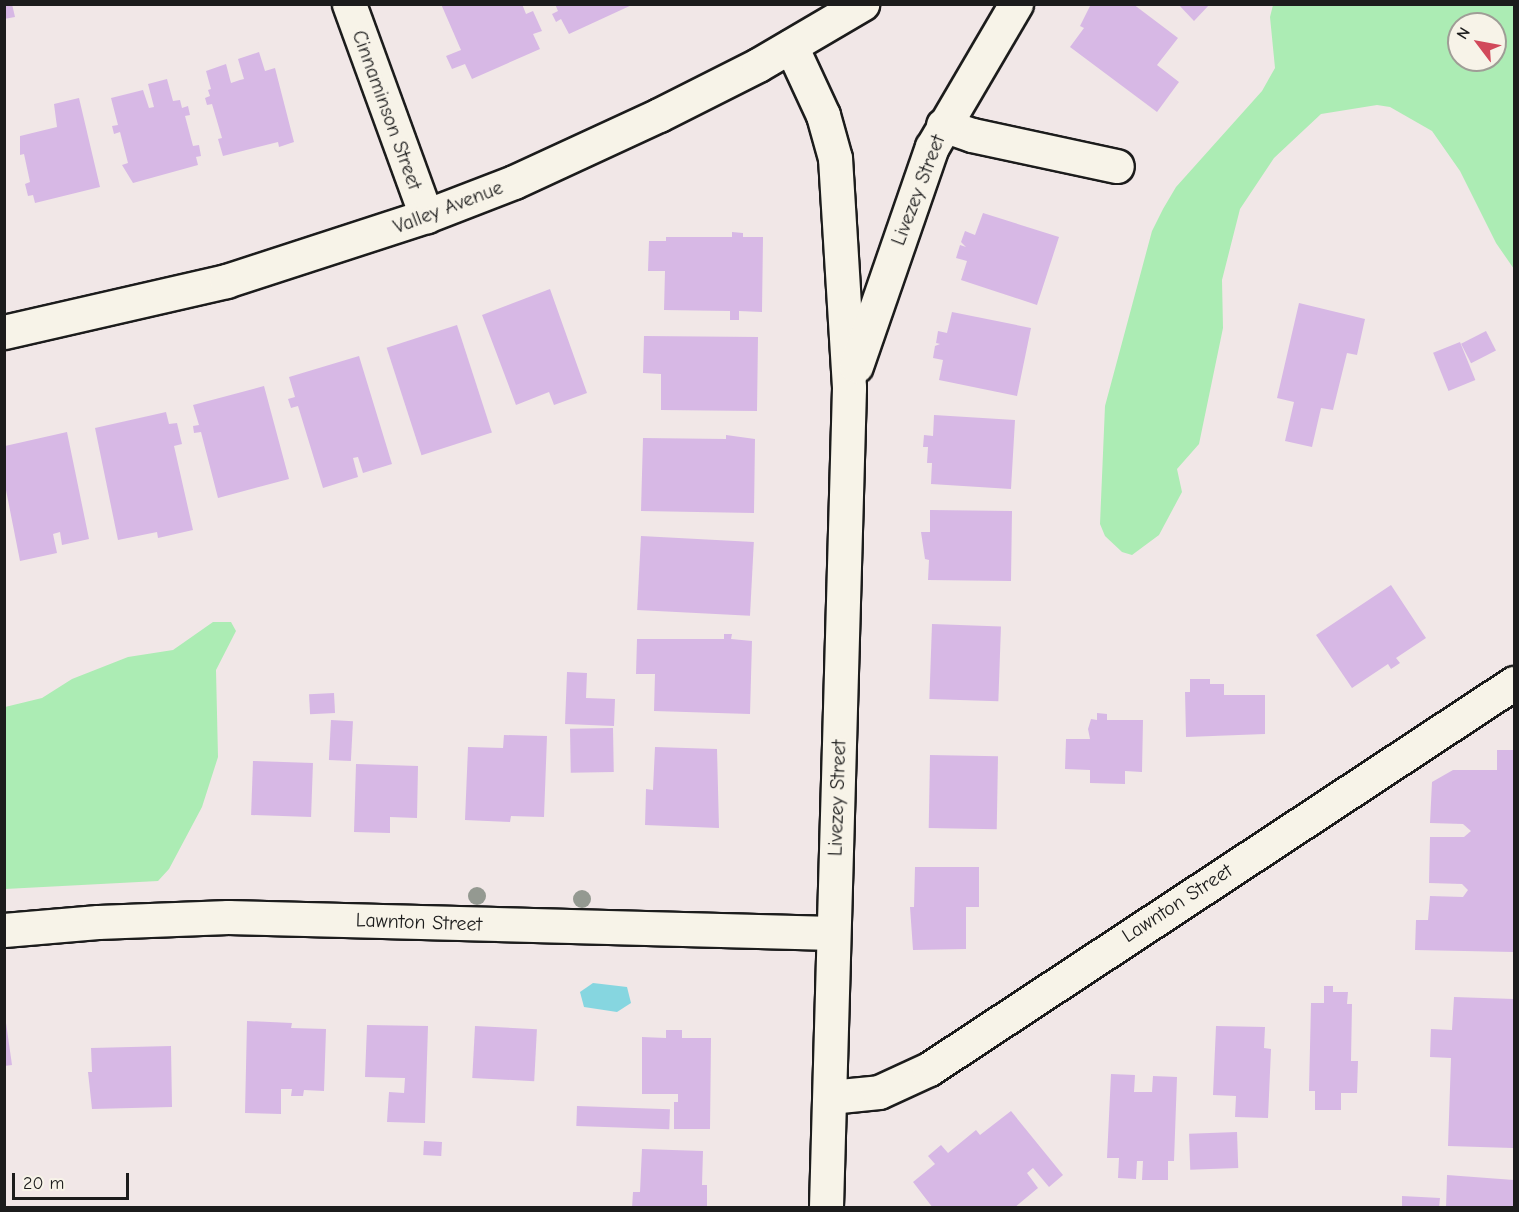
<!DOCTYPE html>
<html>
<head>
<meta charset="utf-8">
<style>
  body { margin:0 }
  #map { position:relative; width:1519px; height:1212px; overflow:hidden; background:#f1e7e7; font-family:"Comic Neue",sans-serif }
  div>[style] { position:absolute }
  [style*='--x'] { left:calc(var(--x)*1px); top:calc(var(--y)*1px); width:calc(var(--w)*1px); rotate:calc(var(--a)*1deg) }
  .green>* { inset:0; background:#acecb4 }
  .water>* { inset:0; background:#86d6e0 }
  .building>* { inset:0; background:#d7b8e5; transform-origin:0 0 }
  .roads { filter:drop-shadow(2px 0 #1c1c1c) drop-shadow(-2px 0 #1c1c1c) drop-shadow(0 2px #1c1c1c) drop-shadow(0 -2px #1c1c1c) }
  .minor>* { height:33px; margin:-16.5px; padding:0 16.5px; transform-origin:16.5px; border-radius:16.5px; background:#f7f3e8 }
  .trees>* { width:18px; height:18px; margin:-9px; border-radius:50%; background:#949991 }
  span { translate:-50% -50%; white-space:nowrap; text-align:center; line-height:1.15; -webkit-text-stroke:6px #f7f3e8; paint-order:stroke }
  .street-label { font-size:20px; color:#1c1c1c }
  .frame { position:absolute; inset:0; border:6px solid #1c1c1c; pointer-events:none }
  .north { position:absolute; left:1447px; top:12px; width:60px; height:60px; box-sizing:border-box; background:#f7f3e8; border:2px solid #9f9d96; border-radius:50%; rotate:302deg; font-size:16px; font-weight:700; line-height:24px; text-align:center; color:#1c1c1c }
  .north::after { content:''; display:block; margin:auto; width:21px; height:27px; background:#d1495b; clip-path:polygon(50% 0,100% 100%,50% 72%,0 100%) }
  .scale { position:absolute; left:12px; top:1173px; width:117px; height:27px; box-sizing:border-box; border:3px solid #1c1c1c; border-top:0; padding-left:8px; font-size:18px; line-height:21px; white-space:nowrap; color:#1c1c1c; -webkit-text-stroke:4px #f7f3e8; paint-order:stroke }
</style>
</head>
<body>
<div id="map">
  <div class="green">
    <div style="clip-path:polygon(evenodd,1273px 5px,1514px 5px,1514px 269px,1496px 243px,1460px 171px,1432px 131px,1390px 107px,1377px 105px,1321px 114px,1274px 158px,1240px 209px,1222px 280px,1223px 328px,1199px 444px,1177px 469px,1182px 492px,1159px 535px,1132px 555px,1122px 552px,1105px 536px,1100px 524px,1105px 406px,1152px 231px,1163px 209px,1176px 187px,1262px 91px,1275px 68px,1270px 17px,1273px 5px,1459px 24px,1495px 24px,1495px 60px,1459px 60px,1459px 24px)"></div>
    <div style="clip-path:polygon(213px 622px,231px 622px,236px 631px,216px 670px,218px 757px,202px 807px,169px 869px,158px 881px,5px 889px,5px 707px,42px 698px,72px 679px,128px 657px,173px 650px)"></div>
  </div>
  <div class="water">
    <div style="clip-path:polygon(593px 983px,627px 987px,631px 1003px,617px 1012px,584px 1007px,580px 992px)"></div>
  </div>
  <div class="building">
    <div style="clip-path:polygon(4px 4px,12px 4px,15px 17px,4px 19px)"></div>
    <div style="clip-path:polygon(441px 4px,522px 4px,526px 14px,533px 11px,542px 31px,533px 34px,540px 49px,472px 79px,465px 64px,452px 69px,446px 56px,461px 50px)"></div>
    <div style="clip-path:polygon(555px 4px,634px 4px,569px 34px,561px 19px,556px 22px,552px 14px,558px 11px)"></div>
    <div style="clip-path:polygon(1091px 4px,1133px 4px,1178px 38px,1157px 65px,1179px 82px,1157px 112px,1070px 47px,1084px 28px,1080px 26px)"></div>
    <div style="clip-path:polygon(1178px 4px,1210px 4px,1194px 21px)"></div>
    <div style="clip-path:polygon(259px 52px,265px 71px,275px 68px,294px 142px,279px 147px,278px 142px,223px 156px,218px 139px,222px 138px,212px 104px,207px 105px,205px 98px,210px 96px,208px 90px,211px 89px,206px 71px,226px 64px,231px 83px,240px 80px,244px 79px,238px 59px)"></div>
    <div style="clip-path:polygon(167px 79px,173px 101px,180px 100px,182px 108px,188px 106px,190px 115px,185px 116px,193px 146px,199px 145px,201px 156px,196px 157px,198px 165px,133px 183px,122px 165px,128px 163px,120px 132px,114px 134px,112px 126px,118px 125px,111px 98px,143px 90px,149px 108px,154px 107px,148px 84px)"></div>
    <div style="clip-path:polygon(79px 98px,100px 187px,35px 203px,33px 195px,28px 196px,25px 184px,30px 182px,24px 154px,20px 155px,20px 136px,57px 127px,54px 104px)"></div>
    <div style="clip-path:polygon(983px 213px,1059px 237px,1037px 305px,961px 280px,967px 261px,956px 258px,960px 245px,966px 247px,961px 242px,965px 231px,975px 235px)"></div>
    <div style="clip-path:polygon(732px 232px,743px 233px,743px 237px,763px 237px,762px 312px,739px 311px,739px 320px,730px 320px,730px 311px,664px 310px,665px 271px,648px 271px,649px 241px,666px 241px,666px 237px,732px 237px)"></div>
    <div style="clip-path:polygon(550px 289px,587px 393px,554px 405px,549px 392px,516px 405px,482px 315px)"></div>
    <div style="clip-path:polygon(1299px 303px,1365px 319px,1357px 355px,1347px 353px,1333px 410px,1321px 408px,1312px 447px,1285px 441px,1294px 402px,1277px 398px)"></div>
    <div style="clip-path:polygon(952px 312px,1031px 328px,1017px 396px,939px 380px,943px 360px,933px 358px,935px 346px,940px 344px,936px 343px,938px 331px,947px 333px)"></div>
    <div style="left:457px;top:325px;width:113px;height:74px;rotate:72deg"></div>
    <div style="left:1486px;top:331px;width:22px;height:28px;rotate:63deg"></div>
    <div style="clip-path:polygon(644px 336px,758px 337px,757px 411px,661px 410px,661px 374px,643px 373px)"></div>
    <div style="left:1460px;top:342px;width:41px;height:29px;rotate:68deg"></div>
    <div style="clip-path:polygon(359px 356px,392px 464px,363px 473px,358px 457px,353px 458px,358px 477px,323px 488px,298px 406px,291px 408px,288px 399px,295px 397px,289px 377px)"></div>
    <div style="clip-path:polygon(264px 386px,289px 479px,218px 498px,201px 432px,194px 433px,193px 426px,199px 425px,193px 405px)"></div>
    <div style="clip-path:polygon(166px 412px,169px 424px,177px 423px,182px 444px,174px 446px,193px 530px,158px 538px,157px 532px,118px 540px,95px 428px)"></div>
    <div style="clip-path:polygon(934px 415px,1015px 420px,1011px 489px,931px 484px,932px 463px,927px 463px,928px 447px,923px 447px,924px 435px,933px 436px)"></div>
    <div style="clip-path:polygon(67px 432px,89px 539px,62px 545px,60px 532px,53px 534px,57px 553px,20px 561px,5px 485px,5px 446px)"></div>
    <div style="clip-path:polygon(726px 435px,755px 439px,754px 513px,641px 511px,643px 438px,726px 439px)"></div>
    <div style="clip-path:polygon(930px 510px,1012px 511px,1011px 581px,928px 580px,929px 560px,925px 559px,921px 532px,930px 532px)"></div>
    <div style="left:641px;top:536px;width:113px;height:74px;rotate:3deg"></div>
    <div style="clip-path:polygon(1391px 585px,1426px 638px,1396px 658px,1400px 663px,1391px 669px,1388px 664px,1352px 688px,1316px 635px)"></div>
    <div style="left:932px;top:624px;width:69px;height:75px;rotate:2deg"></div>
    <div style="clip-path:polygon(724px 634px,732px 634px,731px 639px,752px 641px,750px 714px,654px 711px,655px 674px,636px 674px,637px 639px,724px 639px)"></div>
    <div style="clip-path:polygon(567px 672px,587px 673px,586px 698px,615px 699px,614px 726px,565px 724px)"></div>
    <div style="clip-path:polygon(1190px 679px,1210px 679px,1210px 684px,1224px 684px,1224px 695px,1265px 695px,1265px 734px,1186px 737px,1185px 692px,1190px 692px)"></div>
    <div style="left:334px;top:693px;width:20px;height:25px;rotate:87deg"></div>
    <div style="clip-path:polygon(1097px 713px,1107px 714px,1107px 720px,1143px 720px,1142px 772px,1125px 771px,1125px 784px,1090px 783px,1090px 770px,1065px 769px,1066px 739px,1090px 739px,1088px 729px,1091px 719px,1097px 720px)"></div>
    <div style="left:331px;top:720px;width:22px;height:40px;rotate:3deg"></div>
    <div style="left:613px;top:728px;width:44px;height:43px;rotate:89deg"></div>
    <div style="clip-path:polygon(504px 735px,547px 736px,544px 817px,511px 816px,510px 822px,465px 820px,468px 747px,503px 748px)"></div>
    <div style="clip-path:polygon(655px 747px,717px 749px,719px 828px,645px 825px,646px 789px,653px 790px)"></div>
    <div style="clip-path:polygon(1497px 750px,1514px 750px,1514px 952px,1415px 950px,1416px 920px,1428px 920px,1430px 896px,1463px 897px,1468px 890px,1462px 884px,1429px 883px,1430px 837px,1464px 837px,1471px 831px,1463px 824px,1430px 823px,1432px 782px,1453px 770px,1497px 770px)"></div>
    <div style="left:930px;top:755px;width:68px;height:73px;rotate:1deg"></div>
    <div style="left:253px;top:761px;width:60px;height:54px;rotate:2deg"></div>
    <div style="clip-path:polygon(356px 764px,418px 766px,417px 818px,390px 817px,390px 833px,354px 832px)"></div>
    <div style="clip-path:polygon(915px 867px,979px 867px,979px 907px,966px 907px,966px 949px,913px 950px,910px 907px,914px 907px)"></div>
    <div style="clip-path:polygon(1324px 986px,1333px 986px,1333px 992px,1348px 992px,1347px 1004px,1352px 1004px,1351px 1061px,1358px 1061px,1357px 1093px,1341px 1093px,1341px 1110px,1315px 1110px,1315px 1091px,1309px 1091px,1311px 1003px,1324px 1003px)"></div>
    <div style="clip-path:polygon(1454px 997px,1514px 999px,1513px 1148px,1448px 1146px,1451px 1058px,1430px 1057px,1431px 1029px,1452px 1030px)"></div>
    <div style="clip-path:polygon(4px 1009px,12px 1065px,4px 1066px)"></div>
    <div style="clip-path:polygon(247px 1021px,292px 1023px,291px 1028px,326px 1029px,324px 1091px,304px 1090px,303px 1096px,291px 1096px,292px 1089px,281px 1089px,281px 1114px,245px 1113px)"></div>
    <div style="clip-path:polygon(367px 1025px,428px 1026px,425px 1123px,387px 1122px,389px 1092px,404px 1093px,405px 1078px,365px 1077px)"></div>
    <div style="left:475px;top:1026px;width:62px;height:52px;rotate:3deg"></div>
    <div style="clip-path:polygon(1216px 1026px,1265px 1027px,1264px 1048px,1271px 1049px,1268px 1118px,1235px 1117px,1236px 1096px,1213px 1095px)"></div>
    <div style="clip-path:polygon(666px 1030px,682px 1030px,682px 1038px,711px 1038px,710px 1129px,674px 1129px,674px 1102px,678px 1102px,678px 1094px,642px 1094px,642px 1037px,666px 1038px)"></div>
    <div style="clip-path:polygon(171px 1046px,172px 1107px,92px 1109px,88px 1072px,92px 1072px,91px 1048px)"></div>
    <div style="clip-path:polygon(1111px 1074px,1135px 1075px,1134px 1092px,1152px 1092px,1153px 1076px,1177px 1077px,1174px 1161px,1168px 1161px,1168px 1180px,1142px 1180px,1143px 1161px,1137px 1161px,1136px 1179px,1118px 1178px,1119px 1158px,1107px 1158px)"></div>
    <div style="left:577px;top:1106px;width:93px;height:20px;rotate:2deg"></div>
    <div style="clip-path:polygon(1011px 1111px,1063px 1175px,1049px 1187px,1033px 1168px,1027px 1173px,1038px 1188px,1014px 1208px,933px 1208px,913px 1182px,935px 1164px,928px 1156px,941px 1145px,948px 1153px,976px 1130px,980px 1135px)"></div>
    <div style="left:1237px;top:1132px;width:36px;height:48px;rotate:88deg"></div>
    <div style="left:424px;top:1141px;width:18px;height:14px;rotate:3deg"></div>
    <div style="clip-path:polygon(642px 1149px,703px 1151px,702px 1185px,707px 1185px,707px 1208px,632px 1208px,633px 1192px,640px 1192px)"></div>
    <div style="clip-path:polygon(1447px 1175px,1514px 1180px,1514px 1208px,1446px 1208px)"></div>
    <div style="clip-path:polygon(1402px 1196px,1440px 1198px,1439px 1208px,1402px 1208px)"></div>
  </div>
  <div class="roads">
    <div class="minor">
      <div style="--x:349;--y:4;--w:226;--a:70"></div>
      <div style="--x:791;--y:46;--w:76;--a:65.1"></div>
      <div style="--x:823;--y:115;--w:45;--a:74.4"></div>
      <div style="--x:835;--y:158;--w:230;--a:86.5"></div>
      <div style="--x:849;--y:388;--w:820;--a:91.61"></div>
      <div style="--x:943;--y:125;--w:31;--a:19"></div>
      <div style="--x:972;--y:135;--w:148;--a:12.1"></div>
      <div style="--x:4;--y:332;--w:228;--a:-12.9"></div>
      <div style="--x:226;--y:281;--w:210;--a:-18"></div>
      <div style="--x:426;--y:216;--w:94;--a:-21.1"></div>
      <div style="--x:514;--y:182;--w:160;--a:-24.8"></div>
      <div style="--x:659;--y:115;--w:111;--a:-26.8"></div>
      <div style="--x:758;--y:65;--w:121;--a:-30.4"></div>
      <div style="--x:856;--y:366;--w:232;--a:-70.9"></div>
      <div style="--x:932;--y:147;--w:166;--a:-59.6"></div>
      <div style="--x:4;--y:930;--w:94;--a:-4.9"></div>
      <div style="--x:98;--y:922;--w:130;--a:-2.2"></div>
      <div style="--x:228;--y:917;--w:605;--a:1.51"></div>
      <div style="--x:830;--y:1097;--w:49;--a:-5.8"></div>
      <div style="--x:879;--y:1092;--w:55;--a:-24.7"></div>
      <div style="--x:929;--y:1069;--w:701;--a:-33.42"></div>
    </div>
  </div>
  <div class="trees">
    <div style="left:477px;top:896px"></div>
    <div style="left:582px;top:899px"></div>
  </div>
  <div class="street-label">
    <span style="left:387px;top:110px;rotate:70deg">Cinnaminson Street</span>
    <span style="left:918px;top:190px;rotate:-69deg">Livezey Street</span>
    <span style="left:448px;top:207px;rotate:-21deg">Valley Avenue</span>
    <span style="left:837px;top:798px;rotate:-88deg">Livezey Street</span>
    <span style="left:1177px;top:903px;rotate:-33deg">Lawnton Street</span>
    <span style="left:419px;top:922px;rotate:2deg">Lawnton Street</span>
  </div>
  <div class="frame"></div>
  <div class="north">N</div>
  <div class="scale">20 m</div>
</div>
</body>
</html>
